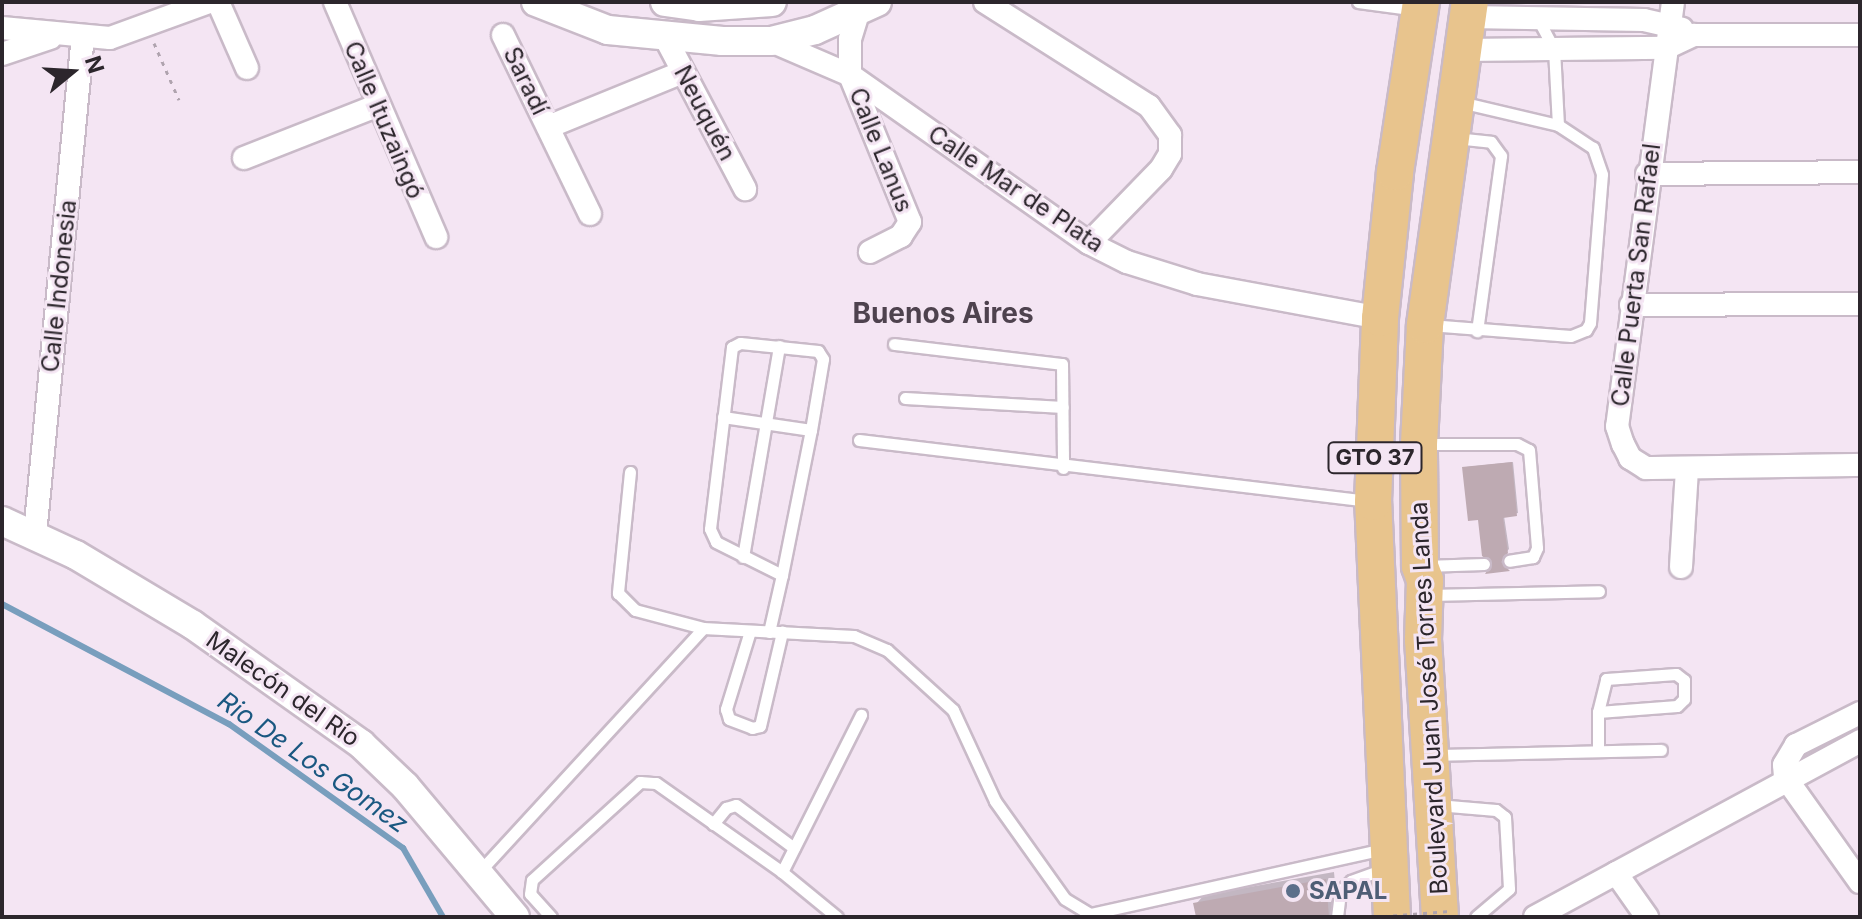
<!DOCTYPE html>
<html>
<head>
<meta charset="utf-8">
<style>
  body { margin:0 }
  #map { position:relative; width:1862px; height:919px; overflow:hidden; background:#f4e5f3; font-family:Inter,sans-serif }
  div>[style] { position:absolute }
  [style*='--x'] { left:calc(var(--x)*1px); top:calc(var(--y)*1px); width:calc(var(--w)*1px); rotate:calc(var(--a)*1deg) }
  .shadow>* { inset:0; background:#0003 }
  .stream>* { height:6px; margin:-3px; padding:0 3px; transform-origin:3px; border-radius:3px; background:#789ebd }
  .building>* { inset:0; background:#beaab2 }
  .path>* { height:3px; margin-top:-1.5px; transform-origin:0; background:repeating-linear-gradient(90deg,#afa3ae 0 4px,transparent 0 10px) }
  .roads { filter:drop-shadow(2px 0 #c9bac8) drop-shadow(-2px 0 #c9bac8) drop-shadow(0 2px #c9bac8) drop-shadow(0 -2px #c9bac8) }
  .service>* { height:11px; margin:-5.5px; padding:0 5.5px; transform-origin:5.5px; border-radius:5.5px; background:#fff }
  .minor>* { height:22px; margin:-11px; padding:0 11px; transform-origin:11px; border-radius:11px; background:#fff }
  .tertiary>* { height:28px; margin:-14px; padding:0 14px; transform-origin:14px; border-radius:14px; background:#fff }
  .primary>* { height:36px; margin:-18px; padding:0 18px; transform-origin:18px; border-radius:18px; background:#e8c48d }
  .path-bridge>* { height:3px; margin-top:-1.5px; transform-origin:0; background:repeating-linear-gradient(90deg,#afa3ae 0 4px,transparent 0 10px) }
  .dots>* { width:22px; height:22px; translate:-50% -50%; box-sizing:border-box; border:4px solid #f4e5f3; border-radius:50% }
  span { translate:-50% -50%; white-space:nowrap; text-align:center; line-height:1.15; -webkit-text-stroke:6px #f4e5f3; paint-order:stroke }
  .shield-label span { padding:2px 6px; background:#f4e5f3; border:2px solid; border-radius:6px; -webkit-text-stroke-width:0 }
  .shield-label { font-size:22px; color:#2c262c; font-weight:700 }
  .street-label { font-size:24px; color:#2c262c }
  .service-label { font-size:24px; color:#4e5e75; font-weight:700 }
  .left { translate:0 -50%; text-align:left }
  .water-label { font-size:26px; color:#1a5881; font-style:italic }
  .quarter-label { font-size:28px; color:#4e424e; font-weight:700 }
  .frame { position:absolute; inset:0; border:4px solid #2c262c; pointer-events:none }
  .north { position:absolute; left:32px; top:32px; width:80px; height:80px; -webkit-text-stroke:6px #f4e5f3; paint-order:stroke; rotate:72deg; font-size:22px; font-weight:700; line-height:32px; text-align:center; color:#2c262c }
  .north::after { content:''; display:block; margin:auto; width:28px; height:36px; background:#2c262c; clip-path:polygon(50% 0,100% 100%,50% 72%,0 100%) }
</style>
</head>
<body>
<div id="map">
  <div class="shadow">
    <div style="clip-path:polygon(1513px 462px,1518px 513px,1504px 516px,1509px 549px,1500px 559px,1510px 568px,1489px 571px,1495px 562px,1466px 467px)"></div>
    <div style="clip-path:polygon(1334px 872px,1338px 917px,1198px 917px,1196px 904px,1204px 895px)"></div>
  </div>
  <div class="stream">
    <div style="--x:2;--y:604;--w:257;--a:27.9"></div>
    <div style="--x:229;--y:724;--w:214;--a:35.5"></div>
    <div style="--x:403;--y:848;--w:80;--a:59.9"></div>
  </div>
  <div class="building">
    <div style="clip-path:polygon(1512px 462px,1517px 516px,1503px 518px,1508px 553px,1501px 562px,1510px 571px,1485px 574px,1492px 563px,1482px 556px,1478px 520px,1468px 521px,1462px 467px)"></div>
    <div style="clip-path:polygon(1326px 879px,1329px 917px,1196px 917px,1193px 903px)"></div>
  </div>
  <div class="path">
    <div style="--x:154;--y:43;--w:62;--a:66.3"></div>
  </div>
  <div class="roads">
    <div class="service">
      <div style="--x:1358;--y:2;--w:60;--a:7.7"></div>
      <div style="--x:1538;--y:19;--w:34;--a:62"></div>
      <div style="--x:1554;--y:49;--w:76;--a:87"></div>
      <div style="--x:1455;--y:138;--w:36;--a:6"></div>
      <div style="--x:1491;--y:142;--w:17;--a:54"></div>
      <div style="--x:1501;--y:156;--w:177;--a:97.8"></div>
      <div style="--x:1429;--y:325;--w:142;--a:4.4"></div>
      <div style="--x:1571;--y:336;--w:16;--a:-22"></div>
      <div style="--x:1586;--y:330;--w:8;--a:-60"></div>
      <div style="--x:1590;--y:323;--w:149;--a:-85.4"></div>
      <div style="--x:1602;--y:174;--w:28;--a:-109"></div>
      <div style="--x:1593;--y:148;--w:42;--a:-146.7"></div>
      <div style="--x:1558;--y:125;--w:101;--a:-166.8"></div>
      <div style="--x:894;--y:344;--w:169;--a:6.8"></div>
      <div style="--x:1062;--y:364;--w:104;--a:89.4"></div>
      <div style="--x:905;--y:398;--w:158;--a:3.3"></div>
      <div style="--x:723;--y:417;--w:89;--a:8.4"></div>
      <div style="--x:859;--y:440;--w:513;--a:6.83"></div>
      <div style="--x:1425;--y:444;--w:92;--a:0"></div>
      <div style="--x:1517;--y:444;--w:13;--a:27"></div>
      <div style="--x:1529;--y:450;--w:98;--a:85.3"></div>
      <div style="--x:1537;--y:548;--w:10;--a:114"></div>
      <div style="--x:1533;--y:557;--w:24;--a:171"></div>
      <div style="--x:630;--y:472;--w:122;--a:95.7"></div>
      <div style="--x:618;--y:593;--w:24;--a:45"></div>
      <div style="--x:635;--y:610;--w:70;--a:14.8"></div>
      <div style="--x:743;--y:557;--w:214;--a:-80.3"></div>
      <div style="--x:1424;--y:566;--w:60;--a:-1.9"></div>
      <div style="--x:1429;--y:595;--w:170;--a:-1.3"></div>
      <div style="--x:750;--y:631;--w:82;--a:107.1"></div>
      <div style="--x:726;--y:709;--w:10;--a:73"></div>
      <div style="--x:729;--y:719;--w:25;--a:21"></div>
      <div style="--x:752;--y:728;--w:8;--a:-14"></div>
      <div style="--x:760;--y:726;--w:97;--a:-76.8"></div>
      <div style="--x:769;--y:632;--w:58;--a:-77.2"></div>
      <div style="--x:782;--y:575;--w:148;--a:-78.7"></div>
      <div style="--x:811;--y:430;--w:72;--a:-80.4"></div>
      <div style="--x:823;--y:359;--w:9;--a:-122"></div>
      <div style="--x:818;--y:351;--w:78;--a:-174.1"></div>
      <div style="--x:740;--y:343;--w:9;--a:153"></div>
      <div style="--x:732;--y:347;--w:183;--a:96.9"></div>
      <div style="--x:710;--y:529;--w:14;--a:65"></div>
      <div style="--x:716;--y:542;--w:74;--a:26.6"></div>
      <div style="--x:1598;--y:751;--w:39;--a:-90"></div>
      <div style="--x:1598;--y:712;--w:34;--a:-76"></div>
      <div style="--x:1606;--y:679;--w:70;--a:-4.1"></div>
      <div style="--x:1676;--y:674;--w:10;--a:37"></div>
      <div style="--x:1684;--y:680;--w:19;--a:90"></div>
      <div style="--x:1684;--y:699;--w:10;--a:135"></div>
      <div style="--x:1677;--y:706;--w:79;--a:175.7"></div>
      <div style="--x:1434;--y:755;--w:227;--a:-1.3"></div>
      <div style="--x:1437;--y:805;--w:59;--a:4.8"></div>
      <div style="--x:1496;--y:810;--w:11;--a:38"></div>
      <div style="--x:1505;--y:817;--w:72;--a:86.8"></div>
      <div style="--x:1509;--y:889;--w:43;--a:139.7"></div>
      <div style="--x:713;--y:824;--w:21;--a:-51"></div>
      <div style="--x:726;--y:808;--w:10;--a:-17"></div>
      <div style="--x:736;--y:805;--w:72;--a:36.6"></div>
      <div style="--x:479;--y:872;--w:331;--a:-47.4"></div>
      <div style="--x:703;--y:628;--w:151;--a:3"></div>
      <div style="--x:854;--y:636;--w:36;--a:23"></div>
      <div style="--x:887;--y:650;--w:89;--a:42.3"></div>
      <div style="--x:953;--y:710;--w:100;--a:65.2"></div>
      <div style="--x:995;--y:801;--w:120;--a:54.5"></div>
      <div style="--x:1065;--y:899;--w:29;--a:31"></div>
      <div style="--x:1090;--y:914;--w:299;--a:-12.5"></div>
      <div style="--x:782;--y:872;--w:71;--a:39.3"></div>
      <div style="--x:551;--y:917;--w:31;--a:-132"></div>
      <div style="--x:530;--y:894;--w:14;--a:-82"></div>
      <div style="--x:532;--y:880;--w:146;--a:-42.2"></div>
      <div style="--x:640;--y:782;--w:16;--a:4"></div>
      <div style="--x:656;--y:783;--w:154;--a:35.2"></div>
      <div style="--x:782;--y:872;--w:176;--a:-63.3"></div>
      <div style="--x:1337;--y:917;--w:26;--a:-83"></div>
      <div style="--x:1340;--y:891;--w:15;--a:-42"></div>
      <div style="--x:1351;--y:881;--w:37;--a:-20"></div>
    </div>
    <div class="minor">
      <div style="--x:218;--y:2;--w:72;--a:66.3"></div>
      <div style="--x:335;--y:2;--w:256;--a:66.7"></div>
      <div style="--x:985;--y:2;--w:194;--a:32.4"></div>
      <div style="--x:1149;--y:106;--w:36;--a:54"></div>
      <div style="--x:1170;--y:135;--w:19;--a:90"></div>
      <div style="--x:1170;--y:154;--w:17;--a:121"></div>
      <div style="--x:1161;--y:169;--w:103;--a:134.2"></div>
      <div style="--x:1673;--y:2;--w:428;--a:97.5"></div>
      <div style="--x:1617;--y:426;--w:19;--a:72"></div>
      <div style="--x:1623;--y:444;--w:16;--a:63"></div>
      <div style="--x:1630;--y:458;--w:19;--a:32"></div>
      <div style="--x:1646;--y:468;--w:214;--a:-0.8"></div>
      <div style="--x:858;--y:13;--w:27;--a:107"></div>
      <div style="--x:850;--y:39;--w:36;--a:90"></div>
      <div style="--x:850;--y:75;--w:159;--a:67.8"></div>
      <div style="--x:910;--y:222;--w:17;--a:123"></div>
      <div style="--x:901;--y:236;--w:35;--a:153"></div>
      <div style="--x:1468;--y:17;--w:176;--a:1"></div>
      <div style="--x:1644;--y:20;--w:39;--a:13"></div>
      <div style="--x:2;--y:28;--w:108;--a:5.3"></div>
      <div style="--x:110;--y:38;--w:105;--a:-20"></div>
      <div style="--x:503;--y:35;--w:199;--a:64.1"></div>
      <div style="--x:665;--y:37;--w:172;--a:62.2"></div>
      <div style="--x:771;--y:41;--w:86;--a:23.3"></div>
      <div style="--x:850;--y:75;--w:292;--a:35.1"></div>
      <div style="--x:1089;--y:243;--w:42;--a:26.6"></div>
      <div style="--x:1127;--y:262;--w:73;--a:17.4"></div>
      <div style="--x:1197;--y:284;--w:186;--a:10.5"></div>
      <div style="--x:1463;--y:50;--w:203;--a:-0.6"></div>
      <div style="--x:1666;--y:48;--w:31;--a:-25"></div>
      <div style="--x:1694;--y:35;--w:166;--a:0"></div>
      <div style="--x:2;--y:54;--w:51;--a:-18.4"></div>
      <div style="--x:548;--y:127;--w:146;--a:-22.2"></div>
      <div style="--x:244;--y:158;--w:142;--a:-21.5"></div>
      <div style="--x:1647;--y:174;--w:213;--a:-0.5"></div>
      <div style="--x:1631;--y:305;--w:229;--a:-0.3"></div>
      <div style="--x:35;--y:534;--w:497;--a:-84.5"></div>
      <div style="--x:1681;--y:567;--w:99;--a:-86.5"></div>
      <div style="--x:1860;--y:713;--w:72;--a:153.4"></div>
      <div style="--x:1796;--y:745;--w:23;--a:121"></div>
      <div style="--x:1784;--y:765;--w:12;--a:85"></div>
      <div style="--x:1785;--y:777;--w:129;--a:54.5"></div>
      <div style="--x:1616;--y:873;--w:54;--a:54.8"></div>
      <div style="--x:1535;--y:917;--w:370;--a:-28.4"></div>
    </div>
    <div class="tertiary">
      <div style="--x:536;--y:2;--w:77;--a:21.3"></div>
      <div style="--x:608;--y:30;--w:115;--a:5.5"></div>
      <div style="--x:722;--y:41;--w:49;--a:0"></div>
      <div style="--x:771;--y:41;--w:45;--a:-14"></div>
      <div style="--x:815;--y:30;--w:68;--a:-24.3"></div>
      <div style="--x:665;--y:2;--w:34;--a:8"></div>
      <div style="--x:699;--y:7;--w:73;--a:-3.9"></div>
      <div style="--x:2;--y:521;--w:81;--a:24.7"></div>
      <div style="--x:76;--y:555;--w:136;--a:30.9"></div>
      <div style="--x:193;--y:625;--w:206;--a:35.3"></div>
      <div style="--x:361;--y:744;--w:61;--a:43.7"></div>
      <div style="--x:405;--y:786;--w:171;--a:50"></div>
    </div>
    <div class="primary">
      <div style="--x:1392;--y:917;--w:415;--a:-92.6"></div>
      <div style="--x:1373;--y:502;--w:184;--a:-87.8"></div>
      <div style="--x:1380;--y:318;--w:147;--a:-84.1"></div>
      <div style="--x:1395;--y:172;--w:172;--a:-81.3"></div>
      <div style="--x:1440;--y:917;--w:278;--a:-93.5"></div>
      <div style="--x:1423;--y:640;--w:60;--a:-88.1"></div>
      <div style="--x:1425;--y:580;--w:15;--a:-110"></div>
      <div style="--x:1420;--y:566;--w:122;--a:-90.5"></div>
      <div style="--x:1419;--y:444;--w:119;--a:-87.1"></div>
      <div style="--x:1425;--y:325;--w:326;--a:-82.1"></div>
    </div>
  </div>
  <div class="path-bridge">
    <div style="--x:1373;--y:917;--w:77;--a:-4.5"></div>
  </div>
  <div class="dots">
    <div style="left:1293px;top:891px;background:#5c6f8a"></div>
  </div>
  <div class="shield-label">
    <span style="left:1375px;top:458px">GTO 37</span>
  </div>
  <div class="street-label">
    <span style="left:526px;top:81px;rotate:64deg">Saradí</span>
    <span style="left:705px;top:113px;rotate:62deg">Neuquén</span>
    <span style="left:384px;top:120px;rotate:67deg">Calle Ituzaingó</span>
    <span style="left:881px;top:150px;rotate:68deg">Calle Lanus</span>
    <span style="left:1016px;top:189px;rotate:34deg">Calle Mar de Plata</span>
    <span style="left:1636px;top:275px;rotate:-83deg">Calle Puerta San Rafael</span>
    <span style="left:59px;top:286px;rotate:-84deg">Calle Indonesia</span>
    <span style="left:283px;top:689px;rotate:35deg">Malecón del Río</span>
    <span style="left:1429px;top:698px;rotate:-93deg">Boulevard Juan José Torres Landa</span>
  </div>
  <div class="service-label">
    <span class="left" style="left:1309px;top:891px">SAPAL</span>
  </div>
  <div class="water-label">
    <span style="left:313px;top:762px;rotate:35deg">Rio De Los Gomez</span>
  </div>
  <div class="quarter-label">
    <span style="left:943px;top:313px">Buenos Aires</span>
  </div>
  <div class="frame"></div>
  <div class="north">N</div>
</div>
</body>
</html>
